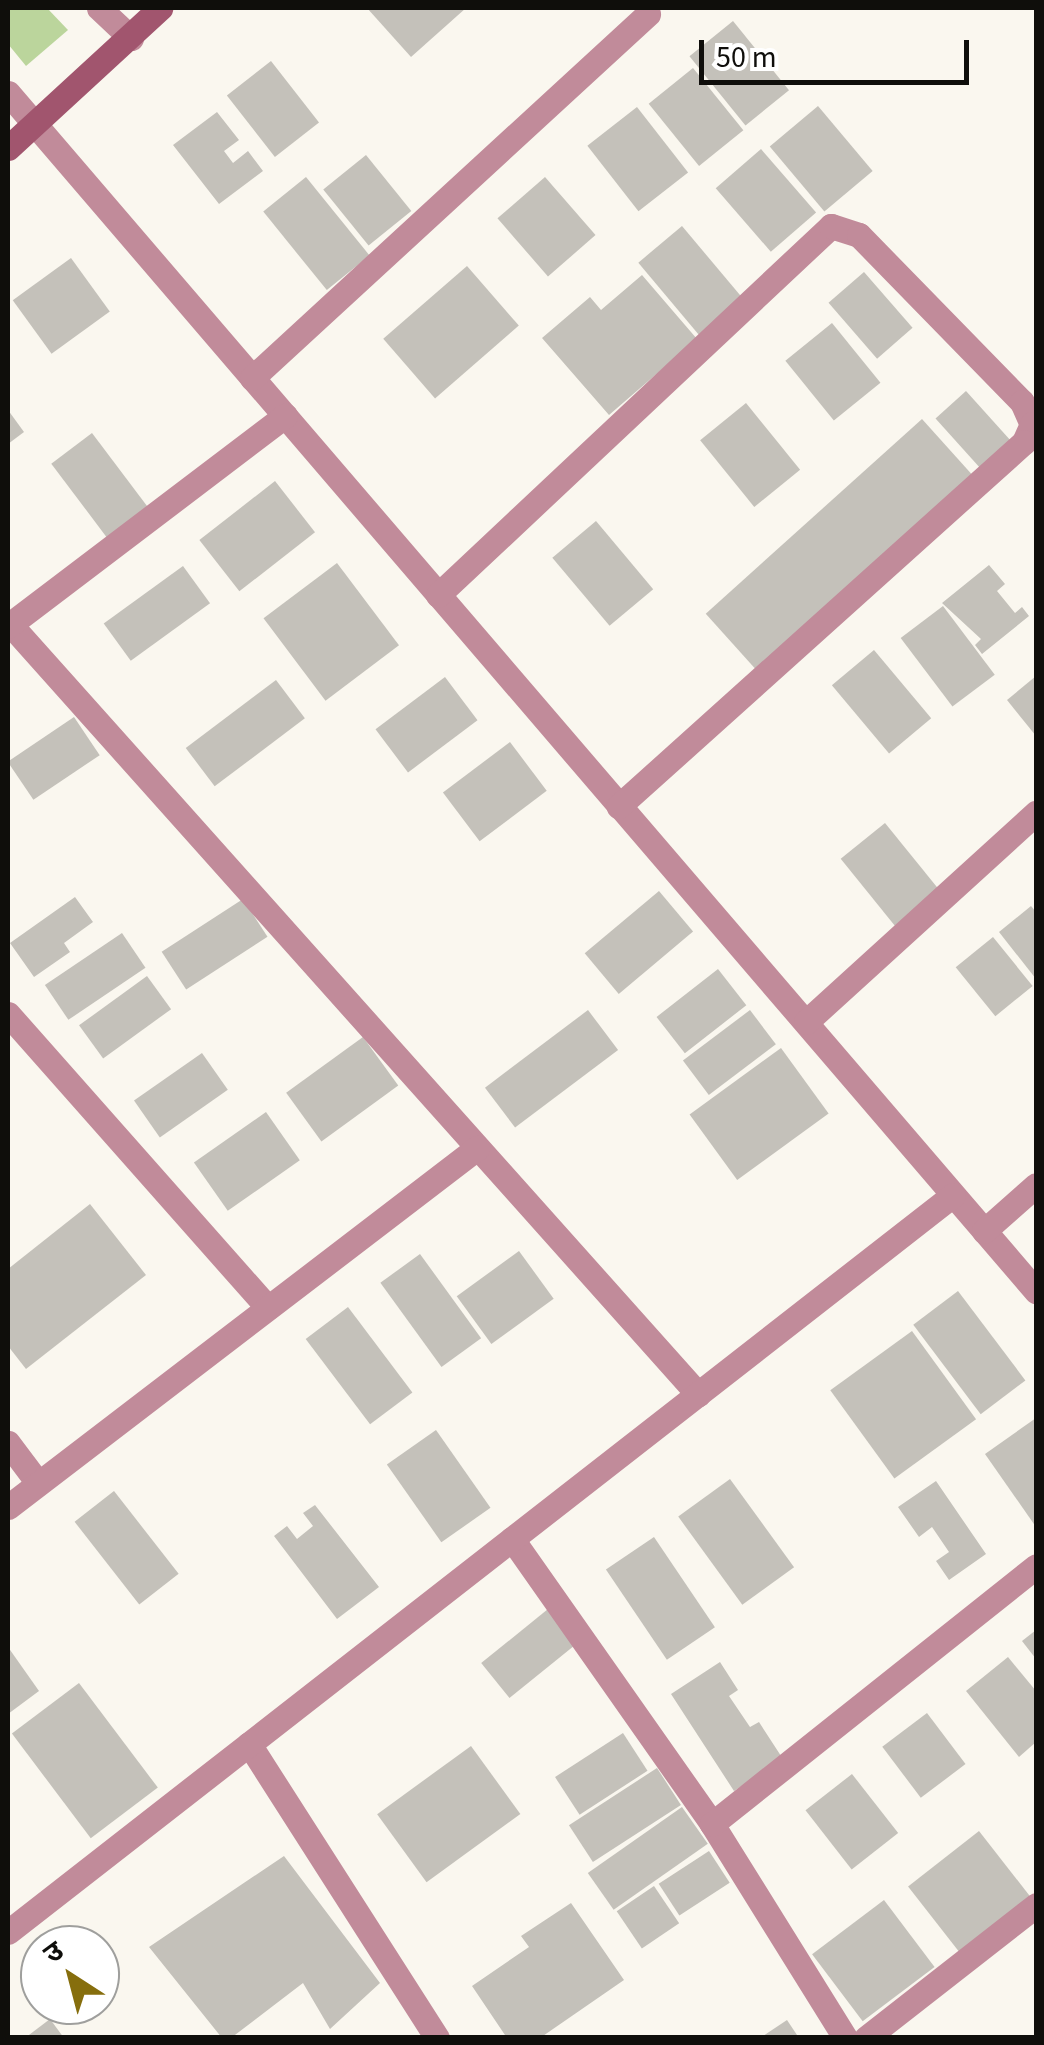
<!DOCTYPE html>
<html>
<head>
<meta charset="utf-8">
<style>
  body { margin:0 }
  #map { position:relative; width:1044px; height:2045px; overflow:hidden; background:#faf7ef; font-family:"Source Sans 3","Noto Sans Devanagari",sans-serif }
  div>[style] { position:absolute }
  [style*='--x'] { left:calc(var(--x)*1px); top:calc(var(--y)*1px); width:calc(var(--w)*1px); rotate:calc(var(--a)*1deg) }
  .green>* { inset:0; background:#bbd59c }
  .building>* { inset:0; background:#c4c1ba; transform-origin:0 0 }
  .street>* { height:25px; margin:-12.5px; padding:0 12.5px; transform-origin:12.5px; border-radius:12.5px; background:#c18b9a }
  .secondary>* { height:25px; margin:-12.5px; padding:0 12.5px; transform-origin:12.5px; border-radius:12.5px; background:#a1556e }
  span { translate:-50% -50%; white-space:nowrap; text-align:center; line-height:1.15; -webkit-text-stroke:9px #fff; paint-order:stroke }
  .frame { position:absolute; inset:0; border:10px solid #0f0e0b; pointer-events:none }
  .north { position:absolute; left:20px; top:1925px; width:100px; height:100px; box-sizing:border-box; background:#fff; border:2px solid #9f9f9d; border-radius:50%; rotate:324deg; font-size:28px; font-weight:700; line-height:40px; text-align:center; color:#0f0e0b }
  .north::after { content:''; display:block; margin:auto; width:35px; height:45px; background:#866e0d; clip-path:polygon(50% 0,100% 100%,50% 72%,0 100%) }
  .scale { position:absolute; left:699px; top:40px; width:270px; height:45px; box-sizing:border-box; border:5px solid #0f0e0b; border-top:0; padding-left:12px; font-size:30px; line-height:35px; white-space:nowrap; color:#0f0e0b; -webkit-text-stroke:8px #fff; paint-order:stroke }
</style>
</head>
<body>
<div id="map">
  <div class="green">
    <div style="clip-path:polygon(8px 8px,47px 8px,68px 30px,26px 66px,8px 44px)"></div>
  </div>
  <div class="building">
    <div style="clip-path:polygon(367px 8px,466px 8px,411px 57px)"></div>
    <div style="left:733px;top:21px;width:89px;height:56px;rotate:51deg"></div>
    <div style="left:271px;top:61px;width:78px;height:56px;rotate:52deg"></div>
    <div style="left:693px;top:68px;width:80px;height:57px;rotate:51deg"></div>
    <div style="left:818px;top:106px;width:85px;height:63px;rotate:50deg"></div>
    <div style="left:637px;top:107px;width:83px;height:63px;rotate:52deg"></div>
    <div style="clip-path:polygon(217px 112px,239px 140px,224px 151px,233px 163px,248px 151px,263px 171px,219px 204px,173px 145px)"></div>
    <div style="left:761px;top:149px;width:84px;height:60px;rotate:49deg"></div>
    <div style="left:366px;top:155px;width:72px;height:55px;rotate:51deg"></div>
    <div style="left:306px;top:177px;width:101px;height:55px;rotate:51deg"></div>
    <div style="left:545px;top:177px;width:77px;height:63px;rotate:49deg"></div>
    <div style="left:682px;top:226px;width:98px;height:57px;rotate:50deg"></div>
    <div style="left:71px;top:258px;width:66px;height:72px;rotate:54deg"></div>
    <div style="left:467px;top:266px;width:79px;height:111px;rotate:49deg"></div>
    <div style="left:864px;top:272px;width:74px;height:47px;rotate:49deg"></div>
    <div style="clip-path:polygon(642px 275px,697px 339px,609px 415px,542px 338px,590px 297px,601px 310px)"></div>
    <div style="left:832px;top:323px;width:77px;height:60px;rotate:51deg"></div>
    <div style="left:966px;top:391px;width:72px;height:41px;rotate:48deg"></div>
    <div style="left:746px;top:403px;width:86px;height:59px;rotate:51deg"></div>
    <div style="clip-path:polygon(8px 410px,24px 432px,8px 444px)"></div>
    <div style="left:922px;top:419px;width:81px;height:291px;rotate:48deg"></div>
    <div style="left:92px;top:433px;width:97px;height:51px;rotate:53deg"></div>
    <div style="left:275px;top:481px;width:65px;height:96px;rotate:52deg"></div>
    <div style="left:596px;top:521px;width:89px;height:57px;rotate:50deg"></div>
    <div style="left:337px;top:563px;width:103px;height:92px;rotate:53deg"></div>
    <div style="clip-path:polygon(989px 565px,1005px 584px,997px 591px,1015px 613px,1022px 607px,1029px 616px,982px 654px,975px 645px,981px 639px,942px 603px)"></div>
    <div style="left:183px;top:566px;width:46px;height:98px;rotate:54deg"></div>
    <div style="left:943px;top:606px;width:86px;height:53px;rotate:53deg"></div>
    <div style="left:874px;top:650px;width:89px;height:55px;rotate:50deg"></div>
    <div style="clip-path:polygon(1036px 676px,1036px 736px,1007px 700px)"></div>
    <div style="left:445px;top:677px;width:54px;height:87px;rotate:53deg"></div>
    <div style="left:276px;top:680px;width:48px;height:113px;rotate:53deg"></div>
    <div style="left:74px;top:717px;width:46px;height:80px;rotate:56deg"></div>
    <div style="left:510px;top:742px;width:61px;height:84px;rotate:53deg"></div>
    <div style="left:885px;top:823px;width:86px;height:57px;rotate:51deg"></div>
    <div style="left:659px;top:891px;width:53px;height:97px;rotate:50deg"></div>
    <div style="clip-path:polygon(75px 897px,93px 922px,64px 943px,70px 952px,34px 977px,10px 943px)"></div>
    <div style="left:243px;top:899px;width:45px;height:97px;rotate:57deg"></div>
    <div style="clip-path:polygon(1031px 906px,1036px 912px,1036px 979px,999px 932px)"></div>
    <div style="left:122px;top:933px;width:42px;height:93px;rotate:56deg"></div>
    <div style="left:993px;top:937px;width:63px;height:48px;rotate:51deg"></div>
    <div style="left:718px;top:969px;width:46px;height:78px;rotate:52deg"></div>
    <div style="left:147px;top:976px;width:41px;height:84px;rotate:54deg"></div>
    <div style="left:588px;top:1010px;width:50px;height:129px;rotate:53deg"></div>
    <div style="left:750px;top:1010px;width:43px;height:84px;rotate:53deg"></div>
    <div style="left:363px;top:1037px;width:60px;height:95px;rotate:54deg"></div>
    <div style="left:781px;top:1048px;width:81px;height:113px;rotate:54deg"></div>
    <div style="left:202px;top:1053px;width:45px;height:83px;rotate:55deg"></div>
    <div style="left:266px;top:1112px;width:59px;height:88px;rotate:55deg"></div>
    <div style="clip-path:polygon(90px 1204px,146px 1275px,26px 1369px,8px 1346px,8px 1269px)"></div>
    <div style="left:519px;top:1251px;width:59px;height:77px;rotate:54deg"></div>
    <div style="left:420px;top:1254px;width:104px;height:49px;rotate:54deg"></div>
    <div style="left:958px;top:1291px;width:112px;height:56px;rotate:53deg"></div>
    <div style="left:348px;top:1307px;width:107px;height:53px;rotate:53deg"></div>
    <div style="left:912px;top:1331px;width:109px;height:101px;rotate:54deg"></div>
    <div style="clip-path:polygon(1036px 1418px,1036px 1527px,985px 1454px)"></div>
    <div style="left:436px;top:1430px;width:95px;height:60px;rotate:55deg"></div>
    <div style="left:730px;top:1479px;width:109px;height:64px;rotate:54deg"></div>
    <div style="clip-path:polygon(936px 1481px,986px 1554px,949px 1580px,936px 1561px,949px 1552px,932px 1527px,919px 1537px,898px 1507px)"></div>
    <div style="left:114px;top:1491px;width:105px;height:50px;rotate:52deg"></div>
    <div style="clip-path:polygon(315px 1505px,379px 1587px,337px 1619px,274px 1536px,287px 1526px,297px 1539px,313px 1526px,303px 1513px)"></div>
    <div style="left:654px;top:1537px;width:109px;height:58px;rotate:56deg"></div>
    <div style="left:548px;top:1609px;width:45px;height:86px;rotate:51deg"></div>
    <div style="clip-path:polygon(1036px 1630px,1036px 1659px,1022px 1641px)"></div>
    <div style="clip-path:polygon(8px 1647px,39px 1691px,8px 1714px)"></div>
    <div style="clip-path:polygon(1008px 1657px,1036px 1691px,1036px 1742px,1019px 1757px,966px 1691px)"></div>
    <div style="clip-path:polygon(720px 1662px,738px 1690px,729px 1696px,750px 1727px,759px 1722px,783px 1759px,734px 1791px,671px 1694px)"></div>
    <div style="left:79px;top:1683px;width:131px;height:84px;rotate:53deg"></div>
    <div style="left:927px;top:1713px;width:64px;height:56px;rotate:53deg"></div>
    <div style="left:623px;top:1733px;width:45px;height:81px;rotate:57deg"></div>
    <div style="left:471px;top:1746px;width:84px;height:116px;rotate:54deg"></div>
    <div style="left:657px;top:1768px;width:44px;height:105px;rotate:57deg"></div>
    <div style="left:852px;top:1774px;width:75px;height:59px;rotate:52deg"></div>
    <div style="left:682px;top:1807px;width:45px;height:115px;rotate:55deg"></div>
    <div style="left:979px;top:1831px;width:85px;height:90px;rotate:52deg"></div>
    <div style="left:709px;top:1851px;width:38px;height:60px;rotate:57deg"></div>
    <div style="clip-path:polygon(284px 1856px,380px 1983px,330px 2029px,303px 1983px,231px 2038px,222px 2038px,149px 1947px)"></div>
    <div style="left:654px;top:1886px;width:45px;height:45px;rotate:56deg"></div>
    <div style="left:884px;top:1900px;width:84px;height:90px;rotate:53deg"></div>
    <div style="clip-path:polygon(571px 1903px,624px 1980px,540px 2038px,507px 2038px,472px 1986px,529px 1947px,521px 1936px)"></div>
    <div style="clip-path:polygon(50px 2019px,64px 2038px,25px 2038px)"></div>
    <div style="clip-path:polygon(787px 2020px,799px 2038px,760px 2038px)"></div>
  </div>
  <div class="street">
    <div style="--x:99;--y:8;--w:44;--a:43.2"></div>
    <div style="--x:8;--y:93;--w:1579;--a:49.37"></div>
    <div style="--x:252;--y:378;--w:538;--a:-42.59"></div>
    <div style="--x:438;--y:595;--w:539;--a:-43.2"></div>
    <div style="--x:831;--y:226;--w:29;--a:18"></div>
    <div style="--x:859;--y:235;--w:233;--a:45.7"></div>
    <div style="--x:1022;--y:402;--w:24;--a:66"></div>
    <div style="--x:1032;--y:424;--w:20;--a:114"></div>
    <div style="--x:1024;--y:442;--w:545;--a:138.05"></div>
    <div style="--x:10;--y:624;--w:1033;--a:48.22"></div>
    <div style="--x:8;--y:626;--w:348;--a:-37.2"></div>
    <div style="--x:8;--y:1014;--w:392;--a:48.5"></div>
    <div style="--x:806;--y:1022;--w:311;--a:-42.3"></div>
    <div style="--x:984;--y:1231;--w:69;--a:-41.5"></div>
    <div style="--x:8;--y:1443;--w:50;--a:53.1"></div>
    <div style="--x:8;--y:1507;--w:591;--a:-37.43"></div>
    <div style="--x:512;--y:1539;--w:348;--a:54.9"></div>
    <div style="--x:712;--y:1824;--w:252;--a:58.1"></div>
    <div style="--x:249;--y:1744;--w:349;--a:57.4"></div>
    <div style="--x:712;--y:1824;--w:414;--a:-38.5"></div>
    <div style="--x:8;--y:1932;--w:1198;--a:-37.95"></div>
    <div style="--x:866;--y:2038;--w:216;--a:-38"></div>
  </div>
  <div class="secondary">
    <div style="--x:8;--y:148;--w:207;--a:-42.6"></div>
  </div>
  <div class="frame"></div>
  <div class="north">उ</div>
  <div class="scale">50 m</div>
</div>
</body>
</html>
